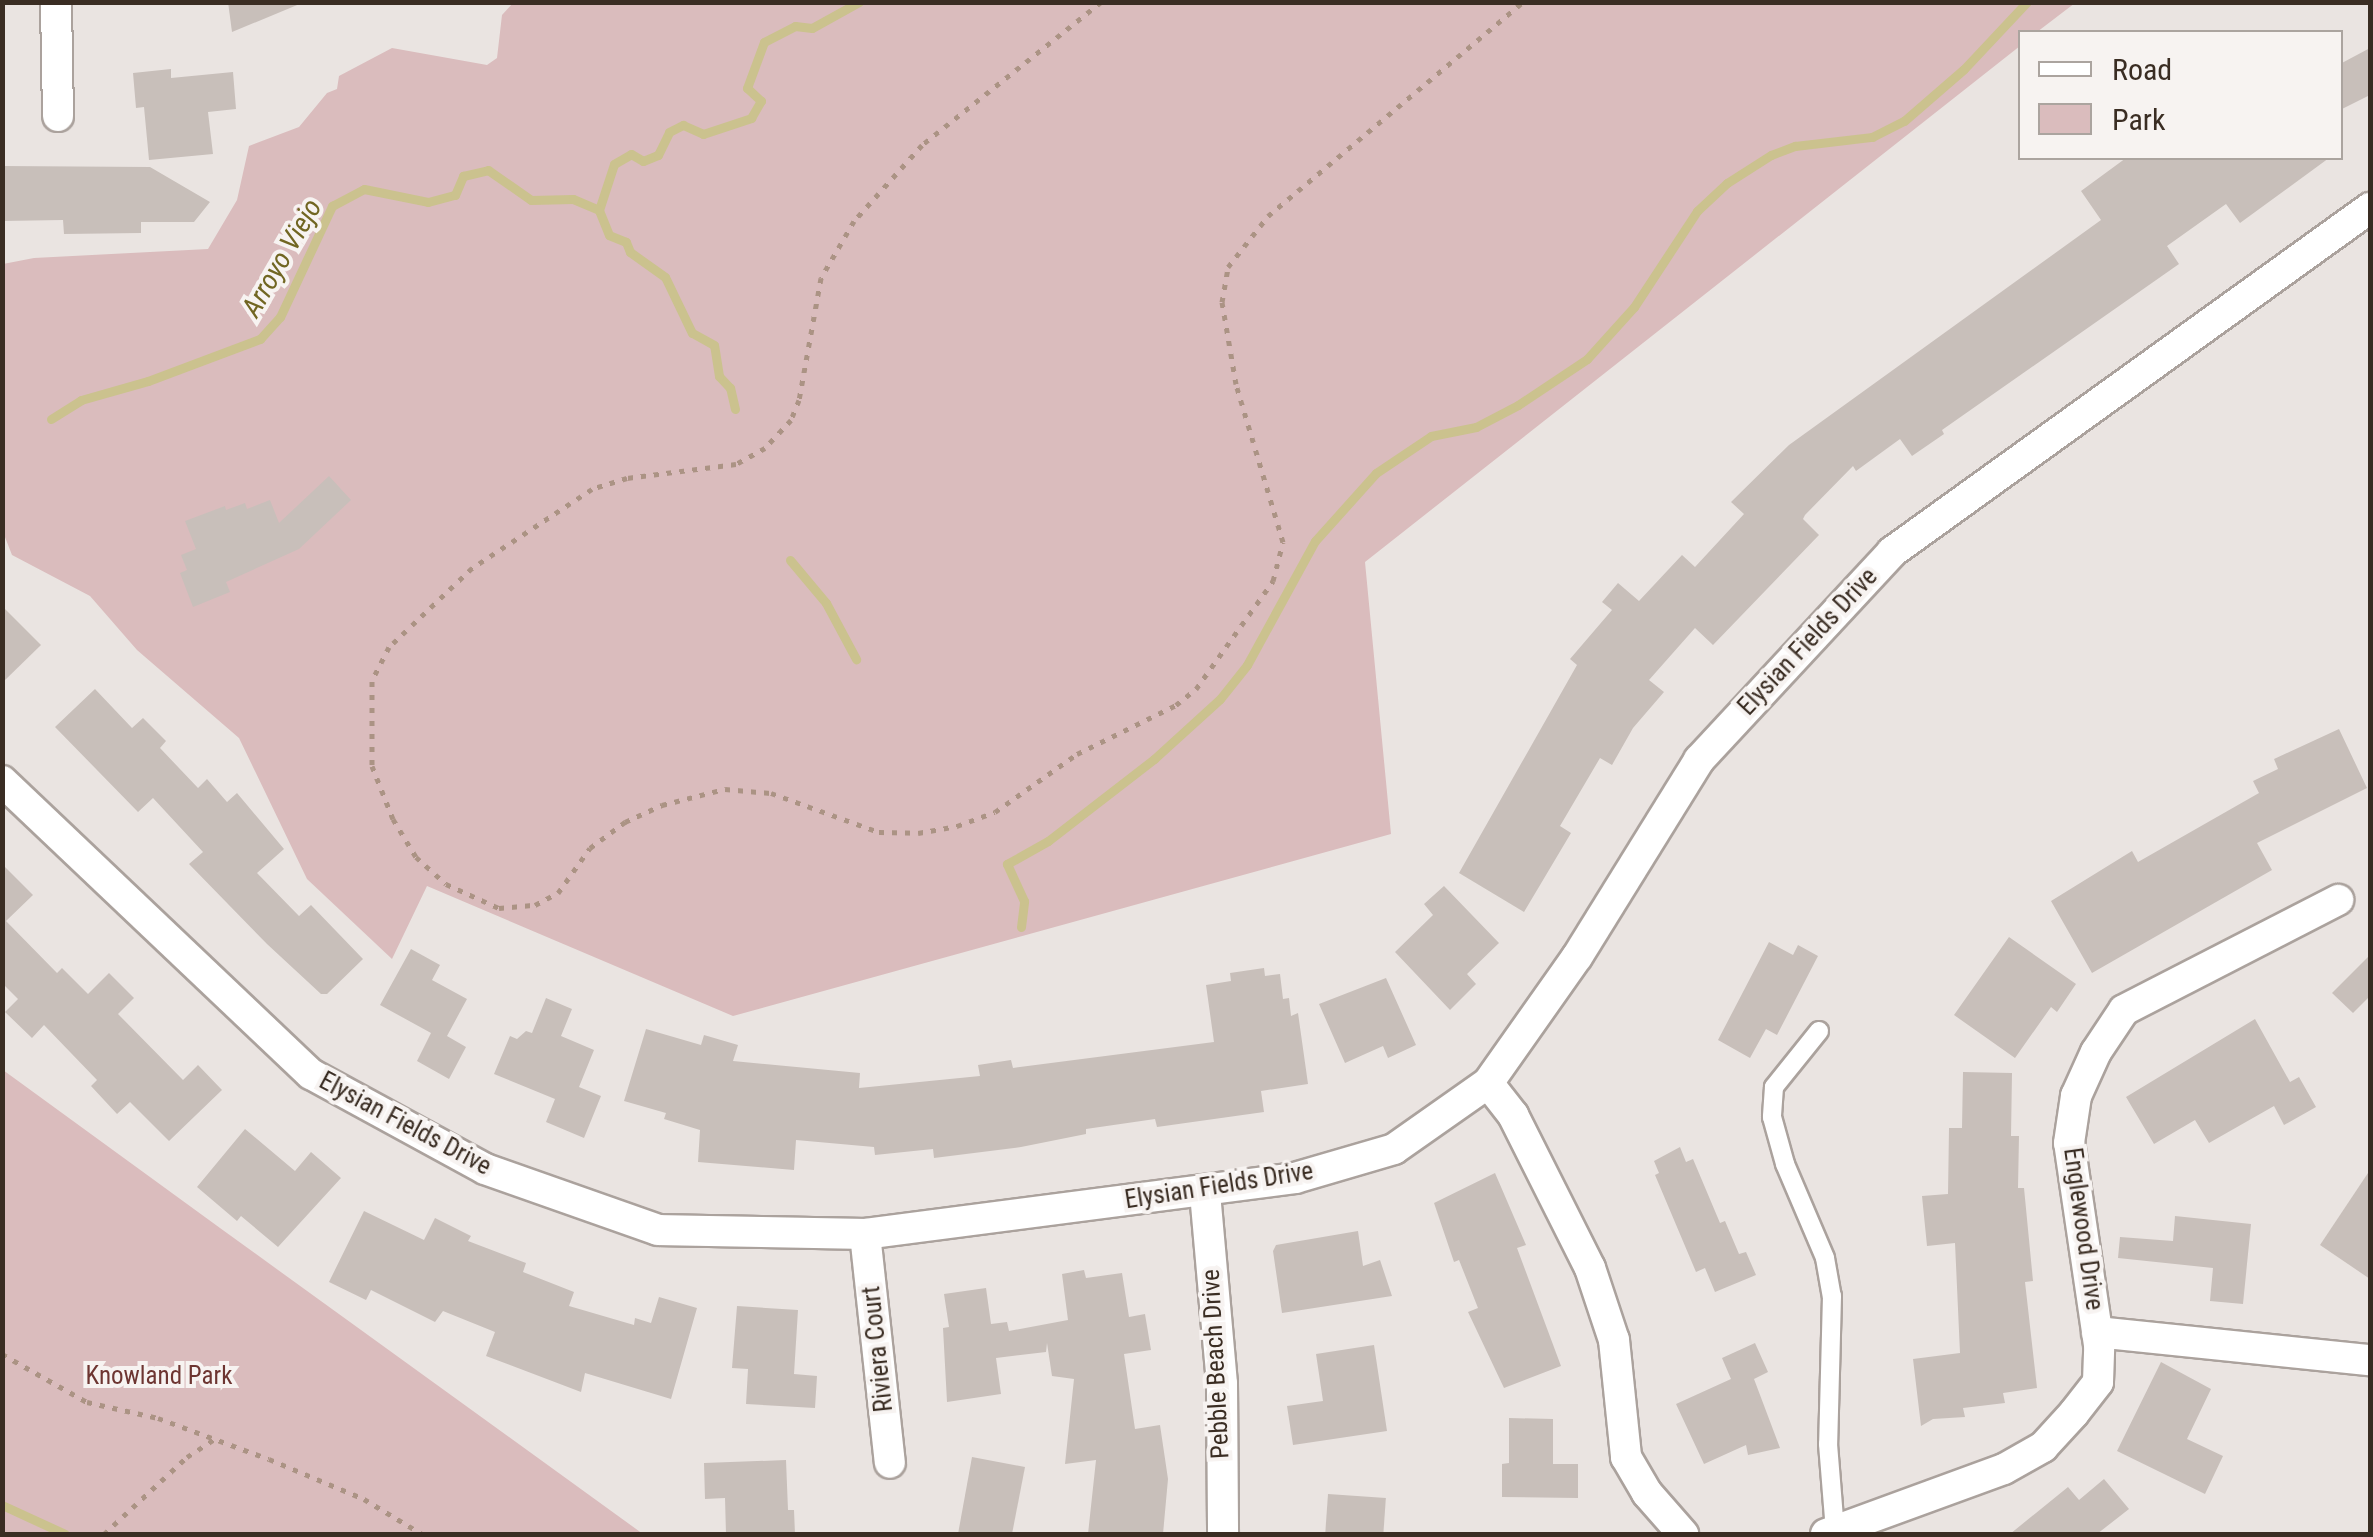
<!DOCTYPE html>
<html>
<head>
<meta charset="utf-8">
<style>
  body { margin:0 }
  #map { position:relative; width:2373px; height:1537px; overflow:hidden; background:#eae4e1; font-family:"Roboto Condensed",sans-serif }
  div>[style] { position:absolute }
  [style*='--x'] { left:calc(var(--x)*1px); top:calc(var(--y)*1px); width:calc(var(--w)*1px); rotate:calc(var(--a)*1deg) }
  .green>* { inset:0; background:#dabcbd }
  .stream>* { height:9px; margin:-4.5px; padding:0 4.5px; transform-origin:4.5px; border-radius:4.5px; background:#cbc28e }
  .building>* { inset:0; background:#c8bfba; transform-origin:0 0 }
  .path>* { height:5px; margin-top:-2.5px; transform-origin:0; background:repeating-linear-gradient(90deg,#ab9384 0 5px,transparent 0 13px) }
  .roads { filter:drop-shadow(2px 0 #aba29d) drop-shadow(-2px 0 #aba29d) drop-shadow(0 2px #aba29d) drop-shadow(0 -2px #aba29d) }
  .lane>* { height:18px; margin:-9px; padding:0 9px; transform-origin:9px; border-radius:9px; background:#fff }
  .street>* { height:30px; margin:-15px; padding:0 15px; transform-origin:15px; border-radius:15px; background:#fff }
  span { translate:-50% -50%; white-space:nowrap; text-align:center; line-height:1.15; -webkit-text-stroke:8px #f7f3f1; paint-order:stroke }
  .street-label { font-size:25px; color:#3a2d23 }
  .park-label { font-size:25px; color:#6d3531 }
  .water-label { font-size:28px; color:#716622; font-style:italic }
  .frame { position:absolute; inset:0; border:5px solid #3a2d23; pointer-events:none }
  .legend { position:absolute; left:2018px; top:30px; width:325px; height:130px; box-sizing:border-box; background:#f7f3f1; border:2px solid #aba49f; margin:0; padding:12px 18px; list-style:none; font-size:30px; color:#3a2d23 }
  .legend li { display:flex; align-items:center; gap:20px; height:50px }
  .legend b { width:50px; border:2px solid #aba49f }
</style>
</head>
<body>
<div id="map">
  <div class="green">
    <div style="clip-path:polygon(513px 3px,2075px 3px,2037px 32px,2020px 32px,2020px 46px,1365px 562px,1391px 834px,733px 1016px,427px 886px,392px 959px,307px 879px,239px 738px,137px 650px,90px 596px,12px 555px,3px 532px,3px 264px,34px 258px,208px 249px,237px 200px,249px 146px,299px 127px,327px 93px,337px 89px,339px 76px,392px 48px,487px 65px,497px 58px,502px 15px)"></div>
    <div style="clip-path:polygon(3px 1070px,220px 1228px,643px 1534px,3px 1534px)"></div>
  </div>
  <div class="stream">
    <div style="--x:735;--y:409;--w:22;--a:-103"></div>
    <div style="--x:730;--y:388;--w:16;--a:-133"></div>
    <div style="--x:719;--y:376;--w:31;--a:-99"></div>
    <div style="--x:714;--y:345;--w:25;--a:-151"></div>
    <div style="--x:692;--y:333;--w:62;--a:-115.7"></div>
    <div style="--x:665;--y:277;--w:43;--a:-144.5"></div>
    <div style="--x:630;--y:252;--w:11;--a:-112"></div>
    <div style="--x:626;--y:242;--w:18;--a:-158"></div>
    <div style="--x:609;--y:235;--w:27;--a:-112"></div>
    <div style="--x:599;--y:210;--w:48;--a:-71.9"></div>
    <div style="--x:614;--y:164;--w:20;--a:-30"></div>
    <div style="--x:631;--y:154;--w:14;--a:30"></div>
    <div style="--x:643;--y:161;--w:16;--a:-22"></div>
    <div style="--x:658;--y:155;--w:25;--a:-64"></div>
    <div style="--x:669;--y:132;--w:16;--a:-27"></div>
    <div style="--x:683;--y:125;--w:22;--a:24"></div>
    <div style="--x:703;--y:134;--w:51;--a:-18.4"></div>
    <div style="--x:751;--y:118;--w:20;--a:-60"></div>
    <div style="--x:761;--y:101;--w:19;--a:-137"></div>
    <div style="--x:747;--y:88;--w:49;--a:-69.7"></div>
    <div style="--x:764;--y:42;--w:35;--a:-27"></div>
    <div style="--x:795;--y:26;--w:17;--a:7"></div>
    <div style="--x:812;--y:28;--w:54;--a:-29"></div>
    <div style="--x:51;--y:419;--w:36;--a:-32"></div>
    <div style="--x:81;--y:400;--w:70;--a:-15.8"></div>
    <div style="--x:148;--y:381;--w:120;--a:-20.6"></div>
    <div style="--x:260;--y:339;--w:30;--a:-48"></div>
    <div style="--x:280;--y:317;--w:123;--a:-64.9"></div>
    <div style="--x:332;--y:206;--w:36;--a:-28"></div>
    <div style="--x:364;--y:189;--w:65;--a:11.5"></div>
    <div style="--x:428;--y:202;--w:28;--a:-15"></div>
    <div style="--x:455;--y:195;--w:21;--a:-67"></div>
    <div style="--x:463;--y:176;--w:26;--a:-13"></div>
    <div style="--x:488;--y:170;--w:52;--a:34.9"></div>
    <div style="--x:531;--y:200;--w:42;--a:-1.4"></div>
    <div style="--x:573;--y:199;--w:28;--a:23"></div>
    <div style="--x:790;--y:560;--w:56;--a:50.1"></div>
    <div style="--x:826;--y:603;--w:64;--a:61.8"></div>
    <div style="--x:1021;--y:927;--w:26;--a:-83"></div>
    <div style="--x:1024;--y:901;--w:41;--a:-114.7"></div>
    <div style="--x:1007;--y:864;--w:47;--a:-29.3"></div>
    <div style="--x:1048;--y:841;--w:134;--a:-37.7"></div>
    <div style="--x:1154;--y:759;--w:89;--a:-42.3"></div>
    <div style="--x:1220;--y:699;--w:43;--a:-51.5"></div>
    <div style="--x:1247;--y:665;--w:141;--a:-61.3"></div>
    <div style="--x:1315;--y:541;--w:91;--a:-48.1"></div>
    <div style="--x:1376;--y:473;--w:66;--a:-33.9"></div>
    <div style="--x:1431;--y:436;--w:46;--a:-11.3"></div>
    <div style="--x:1476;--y:427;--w:47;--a:-27.6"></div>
    <div style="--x:1518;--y:405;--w:83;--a:-33.7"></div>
    <div style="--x:1587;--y:359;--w:70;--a:-47.9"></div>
    <div style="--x:1634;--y:307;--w:115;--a:-56.7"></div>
    <div style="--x:1697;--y:211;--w:41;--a:-43"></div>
    <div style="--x:1727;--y:183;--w:52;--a:-32.5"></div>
    <div style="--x:1771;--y:155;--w:26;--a:-21"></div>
    <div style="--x:1795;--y:146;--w:78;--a:-6.7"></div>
    <div style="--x:1872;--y:137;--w:36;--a:-27"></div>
    <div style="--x:1904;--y:121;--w:79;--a:-40.9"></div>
    <div style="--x:1964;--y:69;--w:92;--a:-46.8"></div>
    <div style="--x:2;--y:1505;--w:69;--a:24.7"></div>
  </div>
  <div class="building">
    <div style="clip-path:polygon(228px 2px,302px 2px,302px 3px,232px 32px)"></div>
    <div style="clip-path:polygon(2370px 48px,2370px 95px,2340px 110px,2340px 64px)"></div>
    <div style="clip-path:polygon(171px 69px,171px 78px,233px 72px,236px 109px,208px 112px,213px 154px,149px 160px,144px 107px,136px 108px,133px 73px)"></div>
    <div style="clip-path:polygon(2126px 158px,2329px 158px,2240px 223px,2226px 204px,2167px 246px,2179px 264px,1942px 430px,1944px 434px,1912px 456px,1900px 439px,1856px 471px,1853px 466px,1805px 515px,1803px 519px,1819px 535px,1713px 645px,1695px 628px,1649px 680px,1664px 692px,1633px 728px,1612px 765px,1600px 758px,1560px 826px,1571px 833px,1524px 912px,1459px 873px,1577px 665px,1570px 659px,1612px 610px,1602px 602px,1618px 583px,1639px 601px,1682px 555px,1695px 567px,1744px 514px,1731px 502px,1789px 445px,2101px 220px,2081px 191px)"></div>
    <div style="clip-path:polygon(2px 166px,150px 167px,210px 202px,194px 222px,141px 222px,141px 233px,64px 234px,63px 220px,2px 221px)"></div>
    <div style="clip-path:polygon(329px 476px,351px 500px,299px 549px,226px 582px,230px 592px,193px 607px,180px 573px,187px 570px,181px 555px,196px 549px,185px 521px,225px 506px,226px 510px,245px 503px,247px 509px,270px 500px,279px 523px)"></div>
    <div style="clip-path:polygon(2px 606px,41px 645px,2px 683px)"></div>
    <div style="clip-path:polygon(95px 689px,132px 728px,143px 718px,166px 741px,160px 748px,198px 788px,207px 779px,227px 802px,237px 793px,284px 849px,257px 873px,299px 916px,311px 905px,363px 959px,327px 994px,321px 994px,267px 944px,189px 864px,203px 852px,153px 798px,138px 812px,55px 727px)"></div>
    <div style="clip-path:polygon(2339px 729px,2367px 788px,2257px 843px,2272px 870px,2092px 973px,2051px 901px,2132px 851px,2138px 862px,2259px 793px,2253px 781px,2278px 769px,2274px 759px)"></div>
    <div style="clip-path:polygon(2px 864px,33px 895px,6px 921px,57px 973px,62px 968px,88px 994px,109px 973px,134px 998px,118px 1014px,183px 1080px,198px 1065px,222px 1090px,169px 1141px,130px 1102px,117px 1114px,91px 1086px,97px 1080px,44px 1025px,32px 1038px,5px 1012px,18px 999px,2px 983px)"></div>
    <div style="clip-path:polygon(1444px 886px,1499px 943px,1467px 974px,1476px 984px,1450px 1010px,1395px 952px,1433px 915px,1424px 904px)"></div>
    <div style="clip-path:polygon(2009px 937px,2076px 984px,2057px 1012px,2051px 1007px,2015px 1058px,1954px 1015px)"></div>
    <div style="clip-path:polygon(1769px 942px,1793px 955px,1798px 945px,1818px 956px,1777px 1035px,1766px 1029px,1750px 1058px,1718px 1040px)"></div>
    <div style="clip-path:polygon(411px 949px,440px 965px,432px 980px,467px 999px,447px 1036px,466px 1047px,449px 1079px,417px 1061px,431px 1033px,380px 1005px)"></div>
    <div style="clip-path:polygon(2370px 955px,2370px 996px,2353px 1013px,2332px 993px)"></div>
    <div style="clip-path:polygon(1264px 968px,1265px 976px,1280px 974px,1283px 999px,1289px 998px,1291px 1016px,1298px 1013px,1308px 1084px,1261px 1091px,1264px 1112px,1157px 1127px,1155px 1119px,1086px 1129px,1086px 1134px,1021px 1147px,934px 1158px,933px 1149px,875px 1155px,874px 1147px,796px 1140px,794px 1170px,698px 1162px,700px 1130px,664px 1119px,666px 1113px,624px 1101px,646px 1029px,701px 1045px,704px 1035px,738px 1045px,733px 1061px,860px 1073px,859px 1088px,980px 1076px,978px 1065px,1011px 1060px,1013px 1068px,1214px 1042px,1206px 985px,1231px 981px,1230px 973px)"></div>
    <div style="clip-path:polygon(1386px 978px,1416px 1045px,1388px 1058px,1383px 1046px,1345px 1063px,1319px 1004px)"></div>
    <div style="clip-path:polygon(546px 998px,572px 1009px,561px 1036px,594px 1050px,579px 1087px,601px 1096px,584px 1138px,546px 1122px,555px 1099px,494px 1074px,510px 1036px,517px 1039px,526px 1031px,532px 1033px)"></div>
    <div style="clip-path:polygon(2255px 1019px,2290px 1082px,2299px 1077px,2316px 1107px,2284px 1125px,2274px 1106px,2209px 1143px,2195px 1120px,2154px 1144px,2126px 1097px)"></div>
    <div style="clip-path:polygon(1963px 1072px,2012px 1073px,2011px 1136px,2019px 1136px,2018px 1188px,2024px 1188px,2033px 1281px,2025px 1282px,2037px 1388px,2003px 1393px,2005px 1403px,1963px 1408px,1965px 1417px,1933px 1419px,1921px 1426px,1913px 1359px,1960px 1353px,1955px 1243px,1927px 1246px,1922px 1196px,1948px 1194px,1949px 1128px,1962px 1128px)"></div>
    <div style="clip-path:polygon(245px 1129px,295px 1171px,311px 1152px,341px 1178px,278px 1247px,241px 1216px,237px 1221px,197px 1187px)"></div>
    <div style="clip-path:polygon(1680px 1147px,1686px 1162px,1693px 1159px,1720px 1223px,1725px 1221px,1739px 1254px,1746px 1252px,1756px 1275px,1715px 1292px,1705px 1268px,1696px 1272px,1655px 1175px,1659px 1173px,1654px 1161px)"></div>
    <div style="clip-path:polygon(2370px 1170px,2370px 1279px,2320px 1245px)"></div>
    <div style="clip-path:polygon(1495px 1173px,1526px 1245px,1517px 1248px,1561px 1366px,1504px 1388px,1468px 1312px,1478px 1308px,1459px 1260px,1454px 1262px,1434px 1203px)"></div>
    <div style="clip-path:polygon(364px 1211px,424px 1240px,435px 1218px,471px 1236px,468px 1241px,526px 1263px,523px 1272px,574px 1292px,569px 1306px,634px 1325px,635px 1318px,651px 1323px,659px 1297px,697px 1308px,671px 1399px,585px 1373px,581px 1392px,486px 1356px,495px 1332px,443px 1311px,435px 1322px,371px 1290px,366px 1300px,329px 1282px)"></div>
    <div style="clip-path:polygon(2175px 1216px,2251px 1224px,2243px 1304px,2210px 1301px,2213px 1268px,2118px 1258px,2120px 1237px,2173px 1241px)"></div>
    <div style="clip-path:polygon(1358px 1231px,1363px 1266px,1380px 1260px,1392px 1296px,1282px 1313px,1273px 1251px,1276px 1245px)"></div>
    <div style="clip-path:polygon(1084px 1270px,1086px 1278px,1122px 1273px,1129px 1317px,1145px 1314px,1151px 1350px,1124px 1354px,1135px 1429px,1160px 1425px,1168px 1479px,1163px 1534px,1088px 1534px,1096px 1460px,1065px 1464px,1074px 1379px,1052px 1376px,1047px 1343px,1046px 1352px,996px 1358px,1001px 1394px,947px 1402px,943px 1328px,949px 1327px,944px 1294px,986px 1288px,991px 1324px,1007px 1322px,1009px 1331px,1068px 1320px,1062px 1274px)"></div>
    <div style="clip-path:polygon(737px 1306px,798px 1310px,794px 1374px,817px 1376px,815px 1408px,746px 1404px,748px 1369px,732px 1368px)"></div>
    <div style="clip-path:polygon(1755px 1343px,1768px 1372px,1754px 1379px,1780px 1448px,1748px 1455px,1746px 1445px,1704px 1464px,1676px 1404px,1731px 1379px,1722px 1358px)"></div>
    <div style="clip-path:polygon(1374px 1345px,1387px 1431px,1293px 1445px,1287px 1406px,1323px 1401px,1316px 1354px)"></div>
    <div style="clip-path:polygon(2161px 1362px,2211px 1389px,2187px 1439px,2223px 1456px,2205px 1494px,2117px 1451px)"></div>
    <div style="clip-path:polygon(1509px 1418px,1553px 1419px,1553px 1464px,1578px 1464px,1578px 1498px,1502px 1497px,1502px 1464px,1509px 1463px)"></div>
    <div style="clip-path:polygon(972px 1457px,1025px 1467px,1012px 1534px,958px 1534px)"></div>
    <div style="clip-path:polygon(786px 1460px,788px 1510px,794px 1510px,795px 1534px,726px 1534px,725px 1498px,705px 1499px,704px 1463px)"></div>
    <div style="clip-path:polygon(2104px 1479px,2129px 1509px,2097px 1534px,2010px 1534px,2068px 1487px,2079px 1500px)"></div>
    <div style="left:1328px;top:1494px;width:58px;height:40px;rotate:4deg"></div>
  </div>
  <div class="path">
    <div style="--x:1101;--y:2;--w:229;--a:141.4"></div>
    <div style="--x:922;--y:145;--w:102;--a:131.8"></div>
    <div style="--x:854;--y:221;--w:66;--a:120.1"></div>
    <div style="--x:821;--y:278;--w:124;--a:100.2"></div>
    <div style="--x:799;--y:400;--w:22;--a:112"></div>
    <div style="--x:791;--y:420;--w:38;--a:133"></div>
    <div style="--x:765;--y:448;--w:33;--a:151"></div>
    <div style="--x:736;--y:464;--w:110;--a:172.7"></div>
    <div style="--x:627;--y:478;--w:37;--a:163"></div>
    <div style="--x:592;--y:489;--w:144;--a:146.6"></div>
    <div style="--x:472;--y:568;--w:115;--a:136.4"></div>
    <div style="--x:389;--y:647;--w:38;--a:117"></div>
    <div style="--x:372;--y:681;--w:85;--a:90"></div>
    <div style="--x:372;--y:766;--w:57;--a:68.4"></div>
    <div style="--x:393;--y:819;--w:44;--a:58.8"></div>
    <div style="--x:416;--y:857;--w:40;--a:42"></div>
    <div style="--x:446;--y:884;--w:58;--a:24.4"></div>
    <div style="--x:499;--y:908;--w:36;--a:-5"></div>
    <div style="--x:535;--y:905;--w:26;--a:-28"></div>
    <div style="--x:558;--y:893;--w:55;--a:-54.6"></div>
    <div style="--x:590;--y:848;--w:44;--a:-36.6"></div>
    <div style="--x:625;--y:822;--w:41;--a:-24.7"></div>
    <div style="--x:662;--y:805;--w:65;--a:-14.3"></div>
    <div style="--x:725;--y:789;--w:46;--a:5"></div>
    <div style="--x:771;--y:793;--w:115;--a:19.9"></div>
    <div style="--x:879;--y:832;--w:39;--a:1"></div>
    <div style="--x:918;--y:833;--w:40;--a:-10"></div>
    <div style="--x:957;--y:826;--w:40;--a:-20.2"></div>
    <div style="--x:995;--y:812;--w:100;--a:-35.3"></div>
    <div style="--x:1077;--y:754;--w:110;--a:-26.3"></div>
    <div style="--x:1176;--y:705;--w:26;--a:-39"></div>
    <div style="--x:1196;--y:689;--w:133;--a:-54.5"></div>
    <div style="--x:1273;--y:581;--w:40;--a:-75.6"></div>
    <div style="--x:1283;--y:542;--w:165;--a:-106.6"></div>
    <div style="--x:1236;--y:384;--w:83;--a:-99.7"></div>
    <div style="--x:1222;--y:302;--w:36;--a:-80"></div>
    <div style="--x:1228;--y:267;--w:65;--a:-51.9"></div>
    <div style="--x:1268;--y:216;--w:333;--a:-40"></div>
    <div style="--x:2;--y:1354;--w:98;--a:29.5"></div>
    <div style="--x:87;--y:1402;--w:73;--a:12.7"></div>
    <div style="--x:158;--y:1418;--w:118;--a:20.3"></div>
    <div style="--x:269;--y:1459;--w:103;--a:22.8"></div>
    <div style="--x:364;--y:1499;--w:68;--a:31.1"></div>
    <div style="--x:104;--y:1534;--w:113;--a:-42.9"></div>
    <div style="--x:187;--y:1457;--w:33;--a:-33"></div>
  </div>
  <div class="roads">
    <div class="lane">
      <div style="--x:1819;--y:1031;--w:72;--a:128.8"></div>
      <div style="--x:1774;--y:1087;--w:30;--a:94"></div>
      <div style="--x:1772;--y:1117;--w:49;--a:74.5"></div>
      <div style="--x:1785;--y:1164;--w:102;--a:66.9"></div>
      <div style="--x:1825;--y:1258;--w:39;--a:80"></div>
      <div style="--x:1832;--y:1296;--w:148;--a:91.5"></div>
      <div style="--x:1828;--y:1444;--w:87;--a:85.4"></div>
    </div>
    <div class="street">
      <div style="--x:56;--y:2;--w:114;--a:89"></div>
      <div style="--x:2;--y:781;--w:426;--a:43.5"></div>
      <div style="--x:311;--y:1074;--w:198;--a:28.6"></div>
      <div style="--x:485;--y:1169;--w:183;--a:19.4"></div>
      <div style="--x:658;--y:1230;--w:207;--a:1.1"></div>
      <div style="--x:865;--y:1234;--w:434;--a:-7.4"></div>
      <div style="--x:1295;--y:1178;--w:103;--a:-16.3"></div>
      <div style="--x:1394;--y:1149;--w:115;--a:-35.1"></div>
      <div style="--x:1488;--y:1083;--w:154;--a:-54.8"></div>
      <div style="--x:1577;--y:957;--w:232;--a:-58.2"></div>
      <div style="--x:1699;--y:760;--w:284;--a:-47.1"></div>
      <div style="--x:1892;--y:552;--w:589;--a:-35.74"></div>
      <div style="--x:1488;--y:1083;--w:41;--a:52"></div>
      <div style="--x:1513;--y:1115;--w:171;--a:63.3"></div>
      <div style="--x:1590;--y:1268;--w:76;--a:71.6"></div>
      <div style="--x:1614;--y:1340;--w:118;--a:84.1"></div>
      <div style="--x:1626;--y:1457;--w:42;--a:59.7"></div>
      <div style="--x:1647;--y:1493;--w:55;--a:48.7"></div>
      <div style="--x:1205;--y:1193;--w:192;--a:84.9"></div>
      <div style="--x:1222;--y:1384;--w:150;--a:89.6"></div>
      <div style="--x:865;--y:1234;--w:230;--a:83.8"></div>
      <div style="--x:2097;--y:1332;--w:274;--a:5.9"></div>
      <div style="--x:1826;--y:1534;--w:189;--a:-20.1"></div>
      <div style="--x:2004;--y:1469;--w:45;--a:-29.4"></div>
      <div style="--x:2043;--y:1447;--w:46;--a:-47.6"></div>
      <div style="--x:2074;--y:1413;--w:39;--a:-52"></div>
      <div style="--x:2098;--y:1382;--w:37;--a:-88"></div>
      <div style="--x:2099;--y:1345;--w:204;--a:-98.4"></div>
      <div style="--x:2069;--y:1143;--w:48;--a:-81.5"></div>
      <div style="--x:2076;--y:1096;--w:48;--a:-65.6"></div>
      <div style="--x:2096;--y:1052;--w:50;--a:-56.3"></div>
      <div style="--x:2124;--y:1010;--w:241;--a:-27.2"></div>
    </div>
  </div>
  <div class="street-label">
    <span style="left:1808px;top:642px;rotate:-47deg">Elysian Fields Drive</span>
    <span style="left:405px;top:1124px;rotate:28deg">Elysian Fields Drive</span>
    <span style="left:1219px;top:1186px;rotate:-9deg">Elysian Fields Drive</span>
    <span style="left:2083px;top:1229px;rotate:82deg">Englewood Drive</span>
    <span style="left:878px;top:1349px;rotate:-96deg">Riviera Court</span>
    <span style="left:1216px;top:1364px;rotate:-93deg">Pebble Beach Drive</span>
  </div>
  <div class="park-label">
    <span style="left:159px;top:1376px">Knowland Park</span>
  </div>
  <div class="water-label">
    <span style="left:282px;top:258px;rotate:-60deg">Arroyo Viejo</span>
  </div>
  <div class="frame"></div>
  <ul class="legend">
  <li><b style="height:12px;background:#fff"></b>Road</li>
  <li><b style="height:28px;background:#dabcbd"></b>Park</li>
  </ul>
</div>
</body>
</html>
